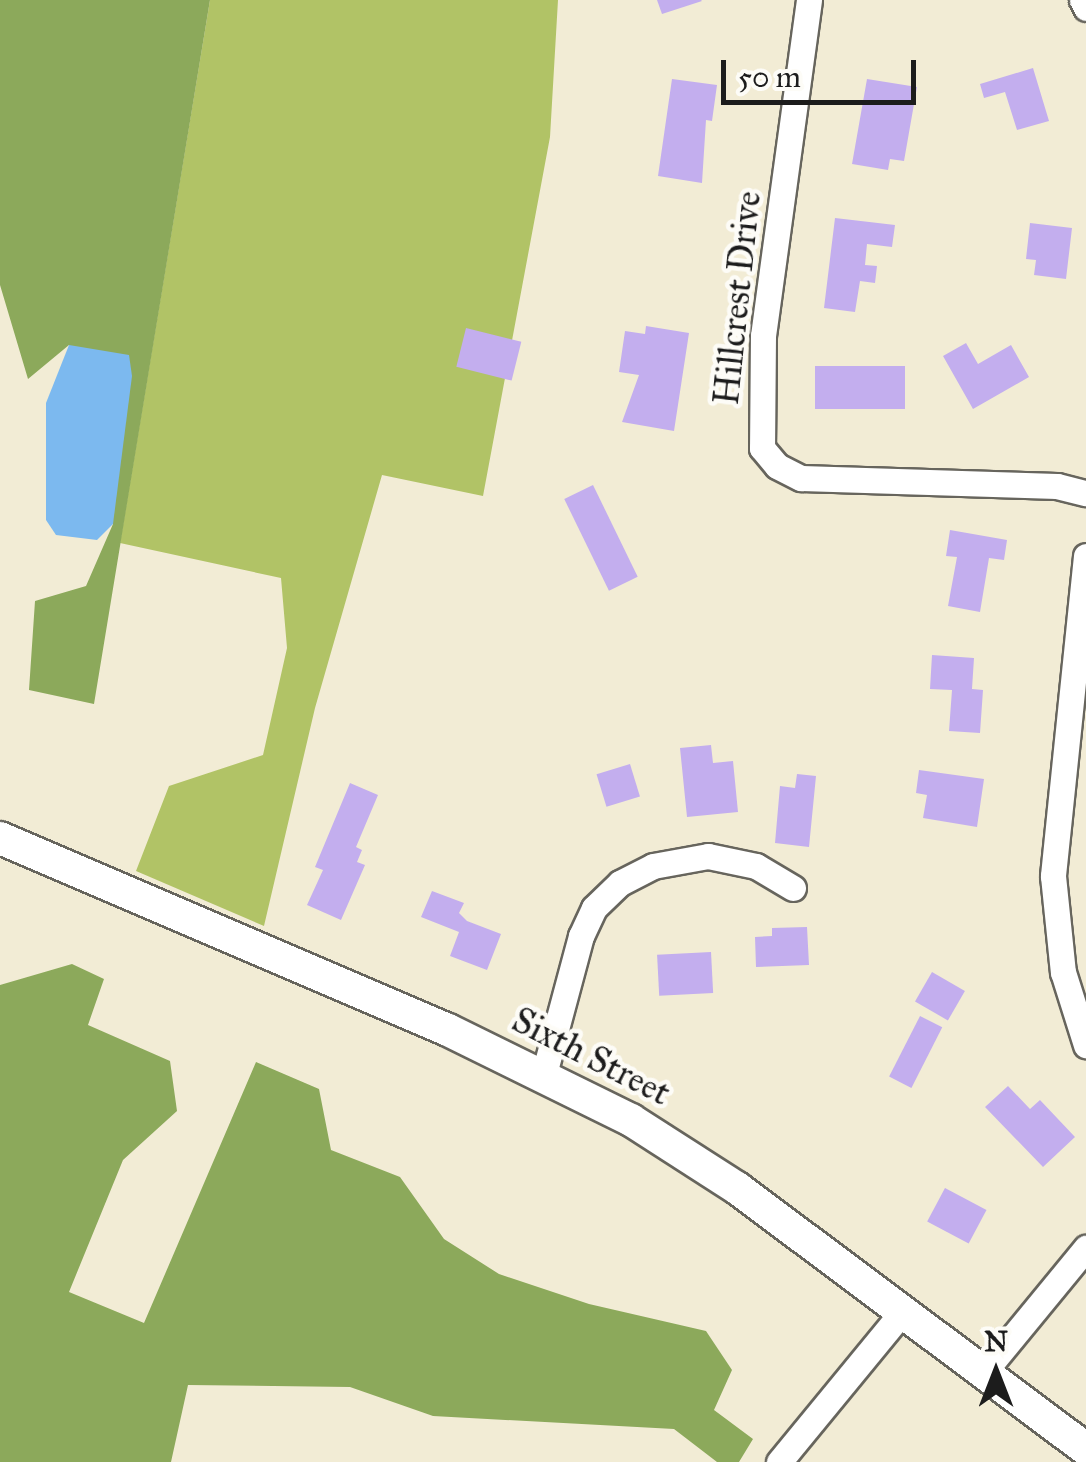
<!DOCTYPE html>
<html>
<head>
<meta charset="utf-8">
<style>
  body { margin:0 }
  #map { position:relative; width:1086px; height:1462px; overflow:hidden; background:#f2ecd5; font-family:"IM FELL Great Primer",serif }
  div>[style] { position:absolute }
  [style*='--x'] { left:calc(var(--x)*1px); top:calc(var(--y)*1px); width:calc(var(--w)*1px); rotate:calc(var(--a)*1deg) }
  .green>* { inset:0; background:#b1c366 }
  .forest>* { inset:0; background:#8ca95b }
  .water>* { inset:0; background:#7cb9ef }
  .building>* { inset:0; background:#c3aeee; transform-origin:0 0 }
  .roads { filter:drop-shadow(2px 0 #67655d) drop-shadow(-2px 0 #67655d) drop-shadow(0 2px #67655d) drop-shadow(0 -2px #67655d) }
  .minor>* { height:25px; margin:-12.5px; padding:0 12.5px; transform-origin:12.5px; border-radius:12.5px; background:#fff }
  .major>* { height:32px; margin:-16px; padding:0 16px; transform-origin:16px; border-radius:16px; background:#fff }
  span { translate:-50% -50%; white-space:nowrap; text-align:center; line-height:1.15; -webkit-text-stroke:9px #fdfcf7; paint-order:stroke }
  .street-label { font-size:35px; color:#1c1c1c }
  .north { position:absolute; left:946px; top:1322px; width:100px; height:100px; -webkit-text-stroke:8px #fdfcf7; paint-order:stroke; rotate:0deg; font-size:28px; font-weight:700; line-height:40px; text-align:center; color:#1c1c1c }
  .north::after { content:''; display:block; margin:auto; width:35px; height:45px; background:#1c1c1c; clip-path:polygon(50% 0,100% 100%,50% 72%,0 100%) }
  .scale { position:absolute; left:721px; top:60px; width:195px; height:45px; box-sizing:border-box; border:5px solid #1c1c1c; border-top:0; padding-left:12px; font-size:30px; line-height:35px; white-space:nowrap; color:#1c1c1c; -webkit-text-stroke:8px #fdfcf7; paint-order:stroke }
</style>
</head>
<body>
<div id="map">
  <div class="green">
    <div style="clip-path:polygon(210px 0,558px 0,550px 137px,483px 496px,382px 475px,315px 708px,264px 926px,136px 871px,169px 786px,263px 755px,287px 648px,281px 578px,120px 543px)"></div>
  </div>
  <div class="forest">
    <div style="clip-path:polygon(0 0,210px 0,94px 704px,29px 690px,35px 601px,86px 586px,113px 524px,69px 345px,28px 379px,0 285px)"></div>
    <div style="clip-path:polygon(72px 964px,104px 979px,88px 1025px,170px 1061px,177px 1111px,123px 1160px,69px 1292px,144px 1323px,256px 1062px,319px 1089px,331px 1150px,400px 1177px,444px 1239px,499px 1274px,589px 1304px,706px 1331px,732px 1370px,714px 1410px,753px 1439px,739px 1462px,717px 1462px,674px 1429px,433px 1416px,350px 1387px,188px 1385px,171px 1462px,0 1462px,0 985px)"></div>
  </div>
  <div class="water">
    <div style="clip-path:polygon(69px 345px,129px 355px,132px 376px,113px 524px,97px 540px,56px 535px,46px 520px,46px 403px)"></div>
  </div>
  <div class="building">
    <div style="clip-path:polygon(657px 0,701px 0,702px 1px,662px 14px)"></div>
    <div style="clip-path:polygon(1033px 68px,1049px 121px,1017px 130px,1005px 92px,984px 98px,980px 84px)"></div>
    <div style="clip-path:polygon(672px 79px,717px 85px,712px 121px,706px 120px,702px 183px,658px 176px)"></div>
    <div style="clip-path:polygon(867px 79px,917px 87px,904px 161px,890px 159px,888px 170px,852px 164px)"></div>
    <div style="clip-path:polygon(835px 218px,895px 225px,892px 247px,867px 244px,865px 265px,877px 266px,875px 283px,860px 281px,855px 312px,824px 308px)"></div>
    <div style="clip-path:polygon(1030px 223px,1072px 228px,1066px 279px,1034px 275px,1036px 260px,1026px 259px)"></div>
    <div style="clip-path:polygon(646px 326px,689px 333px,674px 431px,622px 422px,639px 375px,619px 372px,625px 331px,645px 334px)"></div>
    <div style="left:466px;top:328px;width:57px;height:40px;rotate:14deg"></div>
    <div style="clip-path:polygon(966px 343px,978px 364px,1011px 345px,1029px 377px,973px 409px,943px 356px)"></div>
    <div style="left:815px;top:366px;width:90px;height:43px"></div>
    <div style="left:593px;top:485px;width:102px;height:32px;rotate:64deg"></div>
    <div style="clip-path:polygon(950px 530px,1007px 540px,1004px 560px,989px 558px,980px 612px,948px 606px,957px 557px,946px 556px)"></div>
    <div style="clip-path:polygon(932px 655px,974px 658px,972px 689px,983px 690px,980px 733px,949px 731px,952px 690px,930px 689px)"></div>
    <div style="clip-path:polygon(711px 745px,713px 763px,733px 761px,738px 812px,687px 817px,680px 748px)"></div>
    <div style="left:630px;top:764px;width:34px;height:35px;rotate:73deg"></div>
    <div style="clip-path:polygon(919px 770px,984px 779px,977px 827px,923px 818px,927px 795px,916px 793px)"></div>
    <div style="clip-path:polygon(797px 774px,816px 776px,809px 847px,775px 843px,780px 786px,795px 788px)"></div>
    <div style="clip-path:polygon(350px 783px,378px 795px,356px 847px,362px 850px,357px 862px,365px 865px,341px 920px,307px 905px,323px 870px,315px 867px)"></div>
    <div style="clip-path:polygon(432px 891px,464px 903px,459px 913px,467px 921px,501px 934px,487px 970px,450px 956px,459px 932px,421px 917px)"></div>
    <div style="clip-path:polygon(807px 927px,809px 965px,756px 967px,755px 937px,772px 936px,772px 928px)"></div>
    <div style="left:711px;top:952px;width:41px;height:54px;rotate:87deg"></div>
    <div style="left:932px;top:972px;width:38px;height:34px;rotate:30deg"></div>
    <div style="left:920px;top:1016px;width:25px;height:68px;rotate:27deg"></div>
    <div style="clip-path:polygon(1008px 1086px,1030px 1109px,1040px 1100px,1075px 1137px,1043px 1167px,985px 1107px)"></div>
    <div style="left:945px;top:1188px;width:47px;height:38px;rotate:28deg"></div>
  </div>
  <div class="roads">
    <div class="minor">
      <div style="--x:809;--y:0;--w:339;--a:97.8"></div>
      <div style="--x:763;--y:336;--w:112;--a:90.5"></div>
      <div style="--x:762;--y:448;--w:23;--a:50"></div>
      <div style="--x:777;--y:466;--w:27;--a:27"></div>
      <div style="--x:801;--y:478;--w:256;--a:1.8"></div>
      <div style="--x:1057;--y:486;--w:30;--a:14"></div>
      <div style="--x:1082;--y:0;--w:9;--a:63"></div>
      <div style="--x:1086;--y:556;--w:322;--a:95.9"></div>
      <div style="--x:1053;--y:876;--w:97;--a:84.1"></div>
      <div style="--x:1063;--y:972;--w:77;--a:72.5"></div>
      <div style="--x:544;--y:1074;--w:143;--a:-75"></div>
      <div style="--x:581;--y:936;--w:31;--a:-65"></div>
      <div style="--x:594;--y:908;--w:36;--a:-44"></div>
      <div style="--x:620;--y:883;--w:37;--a:-27"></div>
      <div style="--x:653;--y:866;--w:56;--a:-10.3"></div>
      <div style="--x:708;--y:856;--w:49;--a:11.8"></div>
      <div style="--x:756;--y:866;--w:43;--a:30.7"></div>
      <div style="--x:984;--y:1372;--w:161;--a:-50.6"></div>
      <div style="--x:779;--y:1462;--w:194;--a:-50.6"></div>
    </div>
    <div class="major">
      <div style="--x:0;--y:838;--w:487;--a:23.2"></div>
      <div style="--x:448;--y:1030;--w:204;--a:26.2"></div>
      <div style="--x:631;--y:1120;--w:126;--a:32.7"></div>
      <div style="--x:737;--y:1188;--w:436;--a:36.8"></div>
    </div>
  </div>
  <div class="street-label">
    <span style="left:738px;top:298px;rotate:-84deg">Hillcrest Drive</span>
    <span style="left:591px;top:1057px;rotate:27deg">Sixth Street</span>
  </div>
  <div class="north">N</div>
  <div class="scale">50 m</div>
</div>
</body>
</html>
